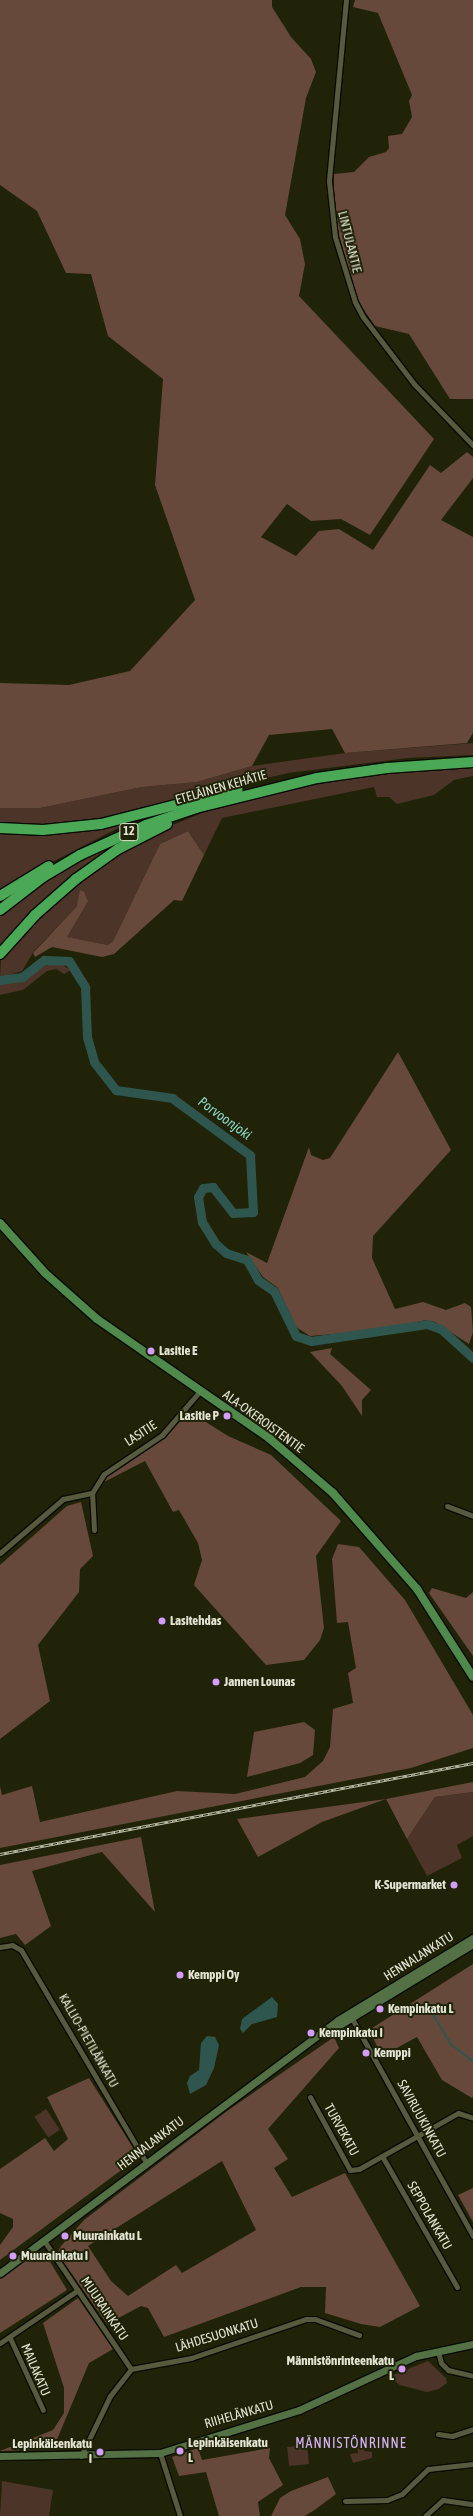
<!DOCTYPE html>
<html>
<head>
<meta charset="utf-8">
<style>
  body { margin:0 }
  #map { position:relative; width:473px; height:2516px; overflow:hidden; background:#202307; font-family:"Asap Condensed",sans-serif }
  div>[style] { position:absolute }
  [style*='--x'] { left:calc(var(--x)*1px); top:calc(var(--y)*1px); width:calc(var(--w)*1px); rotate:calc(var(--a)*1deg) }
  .green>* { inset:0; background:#4c3428; transform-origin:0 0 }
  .forest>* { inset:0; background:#66493a }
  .water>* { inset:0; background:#2f564e }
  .stream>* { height:1.5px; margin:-0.75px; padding:0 0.75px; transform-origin:0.75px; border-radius:0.75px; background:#2f564e }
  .river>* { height:9px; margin:-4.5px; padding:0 4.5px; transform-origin:4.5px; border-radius:4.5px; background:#2f564e }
  .roads { filter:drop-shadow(1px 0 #0a0c00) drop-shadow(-1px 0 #0a0c00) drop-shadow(0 1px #0a0c00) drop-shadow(0 -1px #0a0c00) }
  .street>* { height:5px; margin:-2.5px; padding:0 2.5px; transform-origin:2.5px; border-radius:2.5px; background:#575a3e }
  .secondary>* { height:7px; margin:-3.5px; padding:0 3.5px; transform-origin:3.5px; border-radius:3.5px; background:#537145 }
  .primary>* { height:8px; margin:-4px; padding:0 4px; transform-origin:4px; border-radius:4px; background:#4f894c }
  .highway>* { height:10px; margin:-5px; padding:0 5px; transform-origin:5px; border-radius:5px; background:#4aa856 }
  .rail>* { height:3px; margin-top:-1.5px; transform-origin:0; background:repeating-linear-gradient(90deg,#202307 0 4.5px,#bdc0ad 0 9px); box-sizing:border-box; border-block:1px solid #bdc0ad }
  .dots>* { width:11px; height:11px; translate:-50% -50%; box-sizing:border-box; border:2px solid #202307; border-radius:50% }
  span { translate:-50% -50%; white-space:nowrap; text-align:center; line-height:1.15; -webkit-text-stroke:4px #202307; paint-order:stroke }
  .shield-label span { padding:1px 3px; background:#202307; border:1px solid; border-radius:3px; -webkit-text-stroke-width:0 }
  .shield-label { font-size:12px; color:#e2e5d4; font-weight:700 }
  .street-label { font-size:13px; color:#e2e5d4 }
  .poi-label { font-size:13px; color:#e2e5d4; font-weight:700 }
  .left { translate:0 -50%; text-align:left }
  .right { translate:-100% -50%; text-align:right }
  .water-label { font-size:14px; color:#8cd5c5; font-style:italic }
  .neighbourhood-label { font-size:14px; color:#d5b1f4; letter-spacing:1px }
</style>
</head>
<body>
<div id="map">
  <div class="green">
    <div style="clip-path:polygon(473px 743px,473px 755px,408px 758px,288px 773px,69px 825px,0 825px,0 808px,40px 808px,142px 787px,197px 782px,252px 766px,345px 753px)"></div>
    <div style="clip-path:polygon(473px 765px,473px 776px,454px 780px,434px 795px,397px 804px,389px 797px,377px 797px,374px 787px,222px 818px,204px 855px,188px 831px,160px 844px,113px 941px,108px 945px,66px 937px,77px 906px,34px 951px,22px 971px,0 978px,1px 959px,41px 916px,115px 856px,158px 831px,212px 809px,285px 790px,392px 772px)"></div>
    <div style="clip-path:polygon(123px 822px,124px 825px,0 889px,0 832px)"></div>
    <div style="clip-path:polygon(143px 831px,30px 914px,0 946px,0 914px,78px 859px)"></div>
    <div style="clip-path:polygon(58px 962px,71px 970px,64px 974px,56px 969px,47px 971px,23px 990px,0 995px,0 984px,17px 983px,47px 964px)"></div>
    <div style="clip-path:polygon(473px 1792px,473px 1836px,457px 1845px,462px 1858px,427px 1876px,407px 1839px,435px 1797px)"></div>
    <div style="left:46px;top:2109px;width:25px;height:14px;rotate:56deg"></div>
    <div style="clip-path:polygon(428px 2361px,446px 2378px,447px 2383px,439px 2389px,427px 2392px,400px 2385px,393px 2380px,393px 2375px)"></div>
    <div style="clip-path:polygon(363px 2444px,364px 2451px,372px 2452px,372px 2458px,353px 2463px,350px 2454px,358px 2453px,357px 2445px)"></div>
    <div style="left:307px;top:2445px;width:19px;height:20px;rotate:84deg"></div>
    <div style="clip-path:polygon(2px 2481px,53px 2490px,49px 2516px,0 2516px)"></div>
  </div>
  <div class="forest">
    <div style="clip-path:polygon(0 0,272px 0,272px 7px,291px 37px,311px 59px,316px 72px,306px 98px,285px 215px,300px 239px,305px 264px,299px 296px,434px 439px,370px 535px,341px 519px,311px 521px,287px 504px,261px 537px,296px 556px,319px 531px,339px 529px,373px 550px,430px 465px,441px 473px,467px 452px,473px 457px,473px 478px,441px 520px,473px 537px,473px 733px,467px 743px,345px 753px,332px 729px,269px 735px,252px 766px,197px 782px,142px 787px,40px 808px,0 808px,0 683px,69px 685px,130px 671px,195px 600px,155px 485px,163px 379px,108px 336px,91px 274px,66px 273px,37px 211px,0 185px)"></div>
    <div style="clip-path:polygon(355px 0,473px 0,473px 399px,450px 399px,409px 334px,375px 326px,359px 303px,348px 271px,334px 215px,334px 174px,354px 172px,369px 157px,386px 152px,389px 148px,388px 136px,402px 134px,412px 117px,409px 101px,412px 95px,378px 13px,353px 7px)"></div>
    <div style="clip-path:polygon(188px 831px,204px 855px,182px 901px,174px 900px,114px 954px,102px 957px,52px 947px,35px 957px,33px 953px,77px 906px,80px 890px,84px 892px,88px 901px,67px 937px,108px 945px,113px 941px,160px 844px)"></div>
    <div style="clip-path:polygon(398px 1052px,451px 1150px,373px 1236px,372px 1258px,395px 1309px,423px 1302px,446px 1310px,465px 1303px,471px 1307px,473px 1332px,469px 1344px,435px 1322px,426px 1320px,380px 1330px,310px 1336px,296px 1327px,278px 1288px,263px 1277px,246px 1252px,267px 1263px,309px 1147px,311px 1155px,323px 1160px,330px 1158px)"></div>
    <div style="clip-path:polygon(332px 1348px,330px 1354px,371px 1390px,362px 1400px,362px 1416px,342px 1386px,310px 1352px)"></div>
    <div style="clip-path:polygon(190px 1412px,228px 1436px,271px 1455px,341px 1521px,316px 1556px,324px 1628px,320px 1640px,304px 1660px,266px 1665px,194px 1585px,202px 1560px,198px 1543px,179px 1510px,173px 1512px,145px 1461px,104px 1482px,105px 1476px,163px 1438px)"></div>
    <div style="clip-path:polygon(81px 1502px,93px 1556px,80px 1569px,79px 1592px,38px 1645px,50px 1701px,0 1739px,0 1565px,67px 1506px)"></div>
    <div style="clip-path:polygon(338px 1544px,359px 1547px,405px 1600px,473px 1715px,473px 1748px,411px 1768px,0 1848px,0 1786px,2px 1795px,32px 1786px,40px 1822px,177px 1791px,235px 1794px,305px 1777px,323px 1761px,330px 1747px,333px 1709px,353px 1703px,348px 1673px,356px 1668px,348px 1622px,337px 1623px,332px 1559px)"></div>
    <div style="clip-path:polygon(432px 1588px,466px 1598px,473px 1592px,473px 1656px,429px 1593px)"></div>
    <div style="clip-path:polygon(304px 1722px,315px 1730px,313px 1755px,300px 1763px,247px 1777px,254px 1732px)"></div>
    <div style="clip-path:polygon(473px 1782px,473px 1792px,435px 1797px,407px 1839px,386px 1799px,322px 1822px,258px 1857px,237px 1819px,386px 1799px)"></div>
    <div style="clip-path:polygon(141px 1837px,155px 1912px,102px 1852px,32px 1871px,51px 1926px,25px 1945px,16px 1934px,0 1938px,0 1865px)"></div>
    <div style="clip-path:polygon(473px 1964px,473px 2097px,472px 2098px,442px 2080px,417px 2037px,382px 2056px,369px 2030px)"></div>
    <div style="clip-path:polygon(evenodd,334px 2037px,339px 2048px,268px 2129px,288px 2159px,274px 2168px,292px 2197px,345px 2173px,420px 2306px,380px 2327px,361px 2324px,325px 2313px,326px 2287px,301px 2287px,164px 2337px,148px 2308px,141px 2306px,107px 2324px,57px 2253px,61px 2246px,84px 2220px,227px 2111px,334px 2037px,222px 2161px,256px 2230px,182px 2273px,176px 2265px,128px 2296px,111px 2281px,88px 2246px,222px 2161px)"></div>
    <div style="clip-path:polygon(89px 2078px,139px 2157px,0 2260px,0 2245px,13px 2227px,13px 2219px,0 2213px,0 2169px,45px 2138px,54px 2151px,68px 2139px,47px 2097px)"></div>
    <div style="clip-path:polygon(473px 2188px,473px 2222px,458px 2195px)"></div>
    <div style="clip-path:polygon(36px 2255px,49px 2260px,67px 2290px,0 2333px,0 2276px)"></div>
    <div style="clip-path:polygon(78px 2298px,113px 2349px,89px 2363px,53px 2449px,0 2451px,53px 2430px,64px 2413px,64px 2388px,43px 2323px)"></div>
    <div style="clip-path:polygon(198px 2448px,202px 2460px,270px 2448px,269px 2458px,283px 2485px,258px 2502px,260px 2516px,219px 2516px,206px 2472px,179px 2476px,172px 2457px)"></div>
    <div style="clip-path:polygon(328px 2477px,336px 2494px,316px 2509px,305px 2516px,271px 2516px,280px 2498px,291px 2491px)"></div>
  </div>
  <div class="water">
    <div style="clip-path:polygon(272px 1997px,278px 2004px,277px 2017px,252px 2024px,243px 2033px,240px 2029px,242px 2019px)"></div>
    <div style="clip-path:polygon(207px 2036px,215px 2037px,219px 2045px,214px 2068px,206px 2085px,190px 2094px,187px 2083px,190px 2076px,199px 2070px,201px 2043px)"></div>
  </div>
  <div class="stream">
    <div style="--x:427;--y:2004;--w:47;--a:59"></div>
    <div style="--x:451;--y:2044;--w:28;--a:38"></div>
  </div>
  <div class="river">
    <div style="--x:0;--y:980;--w:22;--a:-8"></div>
    <div style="--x:22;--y:977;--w:28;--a:-38"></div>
    <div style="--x:44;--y:960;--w:25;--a:2"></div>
    <div style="--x:69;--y:961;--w:31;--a:58"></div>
    <div style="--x:85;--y:987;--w:50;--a:87.7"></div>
    <div style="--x:87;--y:1037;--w:26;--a:74"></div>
    <div style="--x:94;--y:1062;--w:36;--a:52"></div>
    <div style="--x:116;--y:1090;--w:57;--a:8.1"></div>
    <div style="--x:172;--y:1098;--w:97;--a:36.2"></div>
    <div style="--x:250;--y:1155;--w:57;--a:87"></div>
    <div style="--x:253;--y:1212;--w:20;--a:177"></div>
    <div style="--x:233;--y:1213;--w:33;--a:-128"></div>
    <div style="--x:213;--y:1187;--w:10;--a:174"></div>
    <div style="--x:203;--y:1188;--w:10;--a:119"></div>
    <div style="--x:198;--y:1197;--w:25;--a:81"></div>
    <div style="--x:202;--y:1222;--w:26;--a:58"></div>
    <div style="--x:216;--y:1244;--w:13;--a:42"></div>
    <div style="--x:226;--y:1253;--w:22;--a:18"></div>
    <div style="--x:247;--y:1260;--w:23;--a:61"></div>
    <div style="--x:258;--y:1280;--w:19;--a:35"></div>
    <div style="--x:274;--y:1291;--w:50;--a:63.9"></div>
    <div style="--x:296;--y:1336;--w:16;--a:18"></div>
    <div style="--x:311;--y:1341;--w:117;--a:-8.3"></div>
    <div style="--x:427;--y:1324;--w:15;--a:20"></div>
    <div style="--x:441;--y:1329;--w:43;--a:42.2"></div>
  </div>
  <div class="roads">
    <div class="street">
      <div style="--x:346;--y:0;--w:182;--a:95.4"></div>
      <div style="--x:329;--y:181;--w:56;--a:83.9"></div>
      <div style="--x:335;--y:237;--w:68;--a:72.9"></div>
      <div style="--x:355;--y:302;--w:17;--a:62"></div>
      <div style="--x:363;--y:317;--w:84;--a:52.7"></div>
      <div style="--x:414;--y:384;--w:85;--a:46"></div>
      <div style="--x:447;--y:1506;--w:28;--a:21"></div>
      <div style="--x:94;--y:1530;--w:37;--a:-93"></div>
      <div style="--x:92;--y:1493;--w:22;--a:-58"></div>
      <div style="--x:104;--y:1474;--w:70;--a:-33.9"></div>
      <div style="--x:162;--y:1435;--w:58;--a:-49.2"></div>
      <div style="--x:0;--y:1553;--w:83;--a:-40.6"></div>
      <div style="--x:63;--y:1499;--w:30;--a:-12"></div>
      <div style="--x:0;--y:1947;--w:12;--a:-9"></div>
      <div style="--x:12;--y:1945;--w:10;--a:29"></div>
      <div style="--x:21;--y:1950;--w:246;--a:59.5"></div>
      <div style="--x:350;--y:2015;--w:253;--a:60.9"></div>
      <div style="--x:310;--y:2097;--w:83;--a:61.3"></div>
      <div style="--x:350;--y:2170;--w:9;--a:-6"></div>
      <div style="--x:359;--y:2169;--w:114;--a:-29.5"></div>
      <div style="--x:458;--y:2113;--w:16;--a:18"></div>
      <div style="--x:382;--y:2156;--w:151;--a:60.2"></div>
      <div style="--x:45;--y:2242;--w:153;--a:55.9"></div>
      <div style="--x:10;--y:2338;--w:79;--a:65.4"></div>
      <div style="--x:0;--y:2343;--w:94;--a:-34.2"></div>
      <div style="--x:438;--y:2351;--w:12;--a:76"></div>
      <div style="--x:441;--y:2363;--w:10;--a:45"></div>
      <div style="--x:448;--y:2370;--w:26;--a:13"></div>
      <div style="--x:438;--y:2434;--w:14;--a:8"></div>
      <div style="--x:452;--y:2436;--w:22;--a:-18"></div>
      <div style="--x:160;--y:2453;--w:66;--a:72.4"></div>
      <div style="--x:81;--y:2456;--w:67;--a:-64.2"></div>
      <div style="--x:110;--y:2396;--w:34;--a:-52"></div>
      <div style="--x:131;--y:2369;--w:61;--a:-10.4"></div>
      <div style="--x:191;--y:2358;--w:121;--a:-18.7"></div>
      <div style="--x:306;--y:2319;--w:9;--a:0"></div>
      <div style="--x:315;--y:2319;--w:47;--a:20"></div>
      <div style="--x:345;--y:2501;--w:42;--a:-1.4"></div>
      <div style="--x:387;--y:2500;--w:16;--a:-22"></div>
      <div style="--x:402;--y:2494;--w:36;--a:-44"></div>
      <div style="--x:428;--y:2469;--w:45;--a:-6.3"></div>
      <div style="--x:425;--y:2516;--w:24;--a:-42"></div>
      <div style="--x:443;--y:2500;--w:30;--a:8"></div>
    </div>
    <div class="secondary">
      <div style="--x:328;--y:2032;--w:170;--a:-31.3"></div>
      <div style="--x:0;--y:2273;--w:422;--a:-36.8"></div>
      <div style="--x:338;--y:2020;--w:158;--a:-31.3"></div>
      <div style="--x:0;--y:2456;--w:160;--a:-1.1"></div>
      <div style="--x:160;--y:2453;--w:145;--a:-17.2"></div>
      <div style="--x:299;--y:2410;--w:129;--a:-24.8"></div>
      <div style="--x:416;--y:2356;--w:58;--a:-11.9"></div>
    </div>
    <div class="primary">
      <div style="--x:0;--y:1223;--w:67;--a:48"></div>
      <div style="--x:45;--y:1273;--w:69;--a:41.5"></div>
      <div style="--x:97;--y:1319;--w:211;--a:34.7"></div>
      <div style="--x:270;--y:1439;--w:83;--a:40.6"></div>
      <div style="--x:333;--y:1493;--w:128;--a:48.8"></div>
      <div style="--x:417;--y:1589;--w:104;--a:57.5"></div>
    </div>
    <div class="highway">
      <div style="--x:0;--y:828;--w:43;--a:2.7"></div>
      <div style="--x:43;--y:830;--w:58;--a:-5.9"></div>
      <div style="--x:101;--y:824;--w:141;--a:-14.3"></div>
      <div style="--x:0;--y:896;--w:57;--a:-31.5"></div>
      <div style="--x:0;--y:910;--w:54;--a:-37.5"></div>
      <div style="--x:43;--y:877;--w:43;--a:-30.7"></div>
      <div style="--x:80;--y:855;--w:72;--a:-24.4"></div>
      <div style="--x:146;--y:825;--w:53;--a:-18.8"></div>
      <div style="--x:196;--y:808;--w:125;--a:-13.9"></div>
      <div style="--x:317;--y:778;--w:71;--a:-8.1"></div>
      <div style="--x:387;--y:768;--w:86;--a:-4"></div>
      <div style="--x:0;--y:954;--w:52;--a:-48.1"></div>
      <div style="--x:35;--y:915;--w:55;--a:-41.3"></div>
      <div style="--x:76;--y:879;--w:52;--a:-35.5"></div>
      <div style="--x:118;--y:849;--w:55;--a:-27"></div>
    </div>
  </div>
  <div class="rail">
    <div style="--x:0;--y:1854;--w:482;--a:-10.9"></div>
  </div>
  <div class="dots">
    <div style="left:151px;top:1351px;background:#d29dfd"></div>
    <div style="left:227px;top:1416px;background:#d29dfd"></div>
    <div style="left:162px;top:1621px;background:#d29dfd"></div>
    <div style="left:216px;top:1682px;background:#d29dfd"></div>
    <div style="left:454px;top:1885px;background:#d29dfd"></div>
    <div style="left:180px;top:1975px;background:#d29dfd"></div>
    <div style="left:380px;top:2009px;background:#d29dfd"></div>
    <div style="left:311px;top:2033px;background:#d29dfd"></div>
    <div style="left:366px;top:2053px;background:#d29dfd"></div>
    <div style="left:65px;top:2236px;background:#d29dfd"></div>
    <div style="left:13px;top:2256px;background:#d29dfd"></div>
    <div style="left:402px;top:2369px;background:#d29dfd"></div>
    <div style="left:180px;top:2451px;background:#d29dfd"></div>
    <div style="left:100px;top:2452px;background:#d29dfd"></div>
  </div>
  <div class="shield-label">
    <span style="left:129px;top:832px">12</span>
  </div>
  <div class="street-label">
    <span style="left:349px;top:242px;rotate:76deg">LINTULANTIE</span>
    <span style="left:221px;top:788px;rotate:-16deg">ETELÄINEN KEHÄTIE</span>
    <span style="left:263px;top:1422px;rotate:36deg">ALA-OKEROISTENTIE</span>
    <span style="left:141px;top:1434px;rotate:-33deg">LASITIE</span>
    <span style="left:419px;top:1957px;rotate:-32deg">HENNALANKATU</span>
    <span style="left:88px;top:2041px;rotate:60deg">KALLIO-PIETILÄNKATU</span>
    <span style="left:421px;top:2119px;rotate:61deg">SAVIRUUKINKATU</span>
    <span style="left:341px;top:2130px;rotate:61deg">TURVEKATU</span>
    <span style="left:151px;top:2144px;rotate:-37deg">HENNALANKATU</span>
    <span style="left:429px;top:2216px;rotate:60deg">SEPPOLANKATU</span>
    <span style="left:104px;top:2309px;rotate:56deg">MUURAINKATU</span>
    <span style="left:217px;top:2336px;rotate:-17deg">LÄHDESUONKATU</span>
    <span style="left:35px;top:2370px;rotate:67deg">MAILAKATU</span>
    <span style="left:239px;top:2415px;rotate:-16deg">RIIHELÄNKATU</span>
  </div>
  <div class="poi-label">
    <span class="left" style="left:159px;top:1351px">Lasitie E</span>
    <span class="right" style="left:219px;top:1416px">Lasitie P</span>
    <span class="left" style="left:170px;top:1621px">Lasitehdas</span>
    <span class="left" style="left:224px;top:1682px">Jannen Lounas</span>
    <span class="right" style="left:446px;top:1885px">K-Supermarket</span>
    <span class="left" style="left:188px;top:1975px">Kemppi Oy</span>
    <span class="left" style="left:388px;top:2009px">Kempinkatu L</span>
    <span class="left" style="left:319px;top:2033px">Kempinkatu I</span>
    <span class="left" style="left:374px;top:2053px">Kemppi</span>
    <span class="left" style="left:73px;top:2236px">Muurainkatu L</span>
    <span class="left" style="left:21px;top:2256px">Muurainkatu I</span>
    <span class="right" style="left:394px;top:2369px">Männistönrinteenkatu<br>L</span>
    <span class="left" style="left:188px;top:2451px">Lepinkäisenkatu<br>L</span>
    <span class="right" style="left:92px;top:2452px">Lepinkäisenkatu<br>I</span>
  </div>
  <div class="water-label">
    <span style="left:225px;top:1118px;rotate:36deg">Porvoonjoki</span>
  </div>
  <div class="neighbourhood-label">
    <span style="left:351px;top:2443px">MÄNNISTÖNRINNE</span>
  </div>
</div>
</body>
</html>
